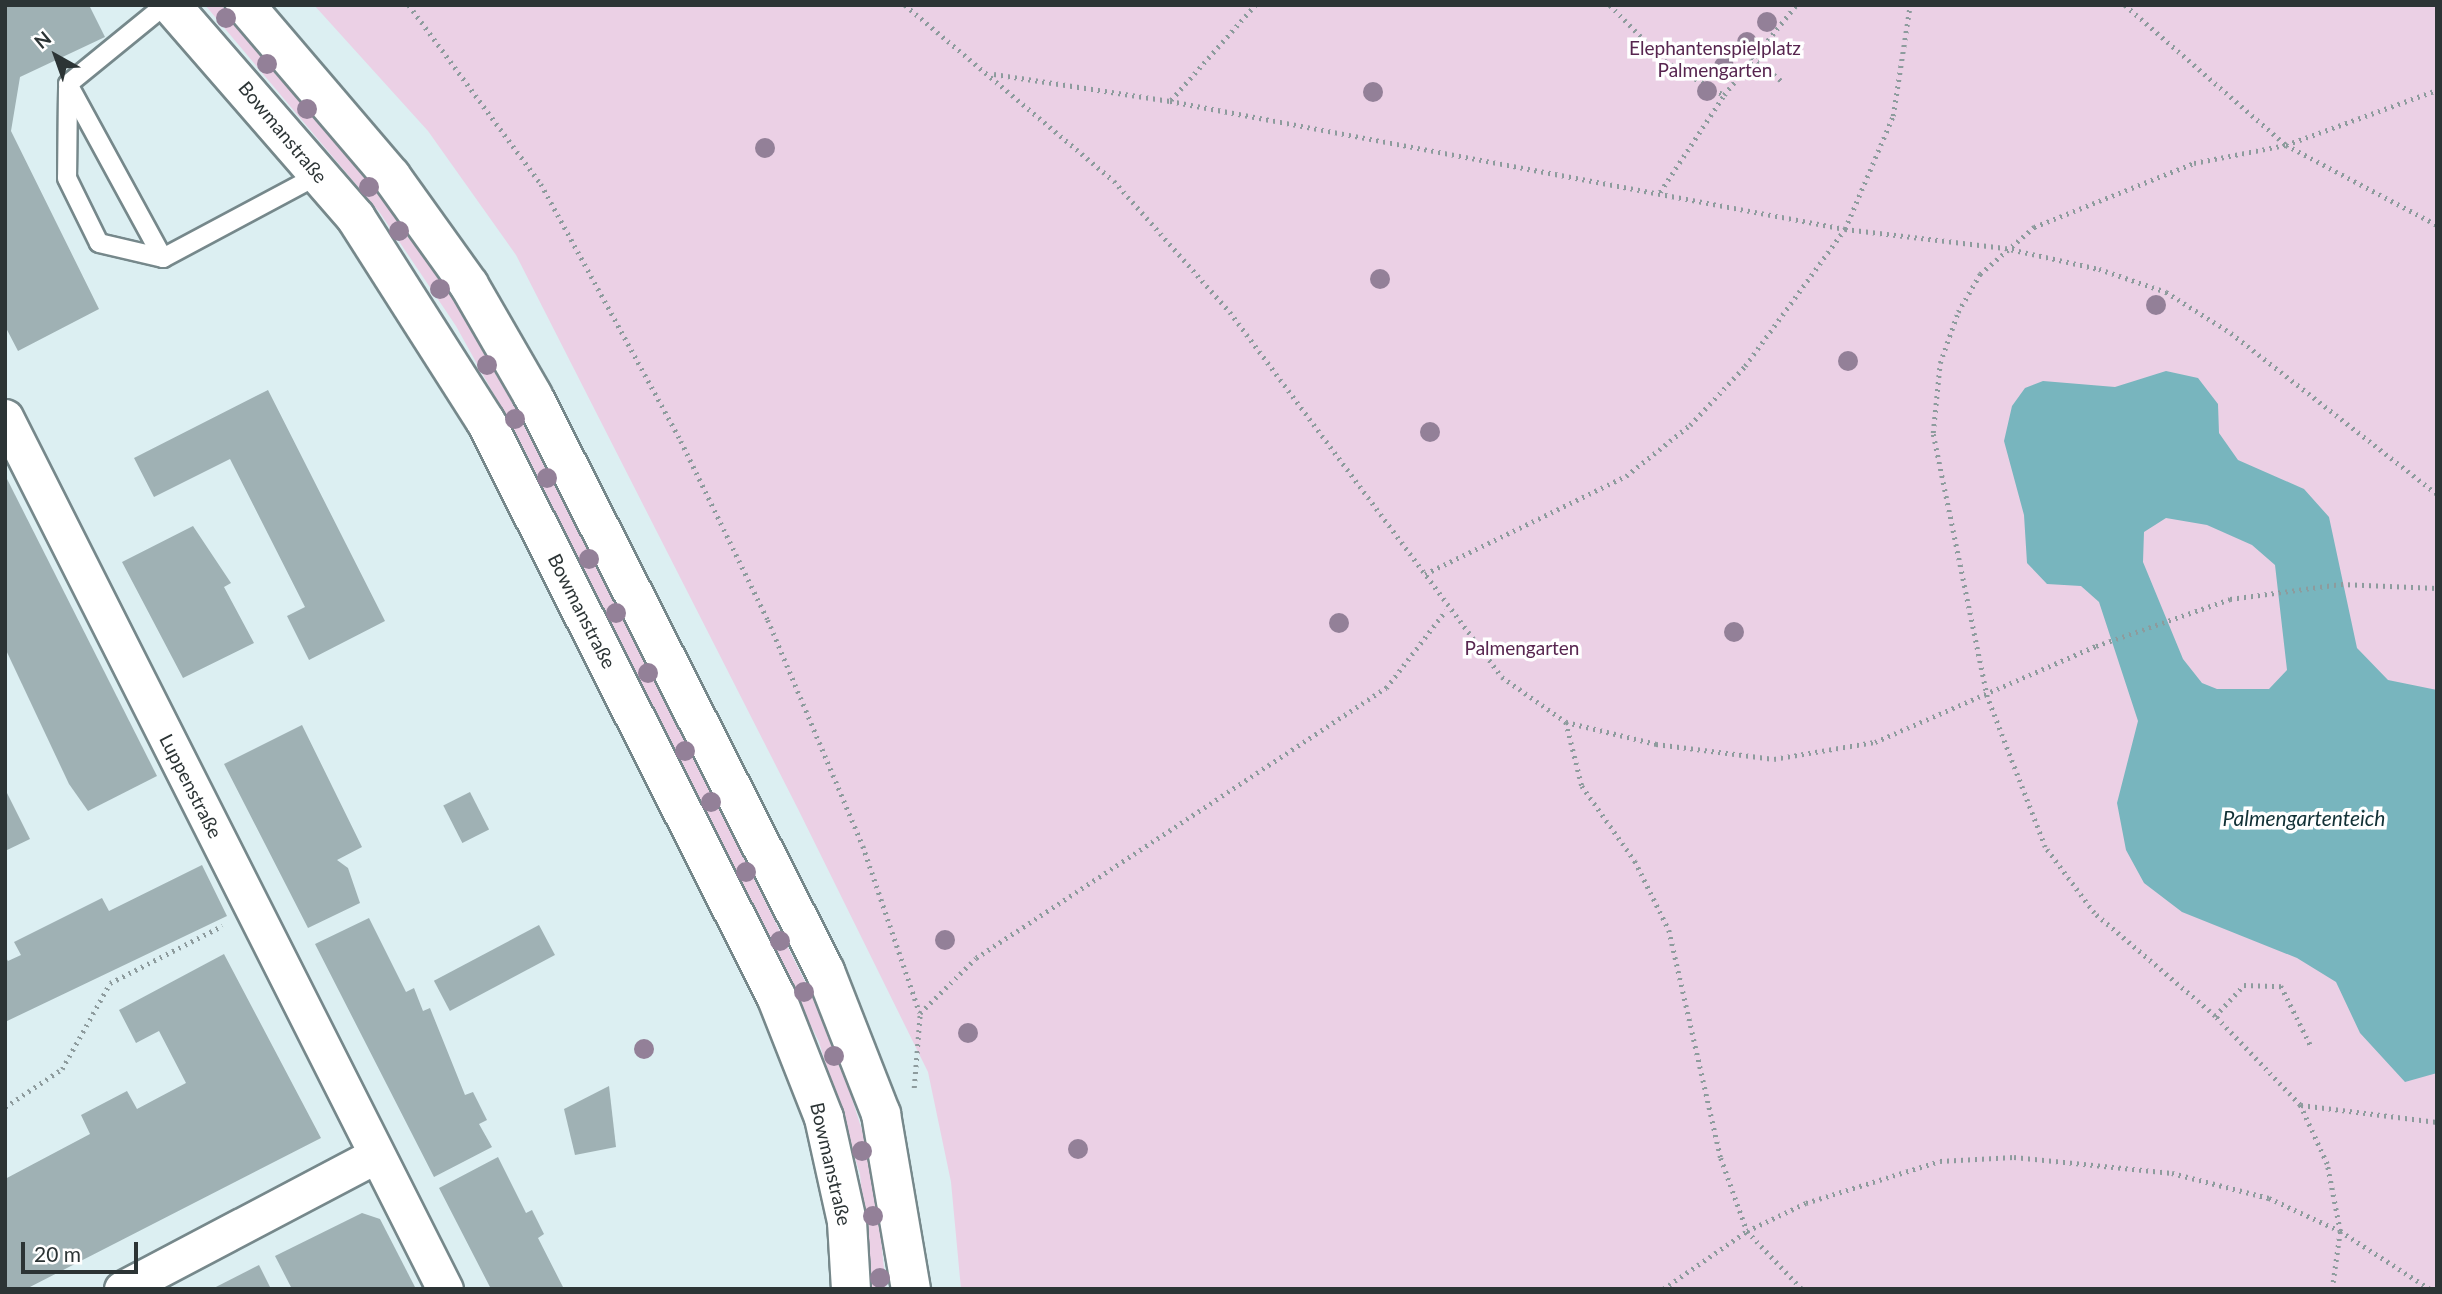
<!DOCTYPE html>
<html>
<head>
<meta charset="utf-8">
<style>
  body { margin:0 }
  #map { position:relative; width:2442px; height:1294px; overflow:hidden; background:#dceff2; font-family:Lato,sans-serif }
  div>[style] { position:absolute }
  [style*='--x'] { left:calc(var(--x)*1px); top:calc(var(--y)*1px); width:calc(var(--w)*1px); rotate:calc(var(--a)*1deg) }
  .green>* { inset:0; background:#ebd0e5 }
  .water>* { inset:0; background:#78b5be }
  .building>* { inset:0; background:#9fb1b4; transform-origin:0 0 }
  .path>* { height:4.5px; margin-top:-2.25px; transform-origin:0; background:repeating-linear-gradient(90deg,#8d9b9d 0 2px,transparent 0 7px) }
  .roads { filter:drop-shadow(2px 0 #76888b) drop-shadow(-2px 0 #76888b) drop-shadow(0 2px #76888b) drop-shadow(0 -2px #76888b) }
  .lane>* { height:18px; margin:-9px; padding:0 9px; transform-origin:9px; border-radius:9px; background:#fff }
  .street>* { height:35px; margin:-17.5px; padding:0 17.5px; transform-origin:17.5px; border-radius:17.5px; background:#fff }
  .primary>* { height:38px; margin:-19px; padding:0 19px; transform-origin:19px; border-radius:19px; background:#fff }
  .trees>* { width:20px; height:20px; margin:-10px; border-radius:50%; background:#938098 }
  span { translate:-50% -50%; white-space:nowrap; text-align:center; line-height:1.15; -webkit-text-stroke:7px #fff; paint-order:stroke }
  .park-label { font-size:19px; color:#57254f }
  .street-label { font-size:19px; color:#2c3435 }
  .water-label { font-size:21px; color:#123136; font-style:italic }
  .frame { position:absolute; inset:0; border:7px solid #2c3435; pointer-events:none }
  .north { position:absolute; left:21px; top:21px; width:70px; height:70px; -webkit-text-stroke:5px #fff; paint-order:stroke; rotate:320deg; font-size:19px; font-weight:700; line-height:28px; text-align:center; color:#2c3435 }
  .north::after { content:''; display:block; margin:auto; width:24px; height:32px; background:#2c3435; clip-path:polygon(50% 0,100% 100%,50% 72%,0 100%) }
  .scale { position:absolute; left:21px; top:1242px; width:117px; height:32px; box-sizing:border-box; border:4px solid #2c3435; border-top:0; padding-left:9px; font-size:21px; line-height:24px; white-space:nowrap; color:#2c3435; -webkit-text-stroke:5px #fff; paint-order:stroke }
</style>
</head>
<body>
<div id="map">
  <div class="green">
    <div style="clip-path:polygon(205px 5px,221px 5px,259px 46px,388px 202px,468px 318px,535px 438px,832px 1036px,874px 1168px,886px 1289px,870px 1289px,860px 1174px,819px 1042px,523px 447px,456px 326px,380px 213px)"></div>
    <div style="clip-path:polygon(314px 5px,2437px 5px,2437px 1289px,961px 1289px,951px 1182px,928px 1072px,798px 809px,516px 255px,428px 131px)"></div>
  </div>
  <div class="water">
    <div style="clip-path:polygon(evenodd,2166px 371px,2198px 378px,2218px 404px,2219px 433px,2238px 460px,2304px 489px,2329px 517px,2357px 648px,2388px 680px,2437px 690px,2437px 1073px,2405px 1082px,2360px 1033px,2336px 982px,2297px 958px,2182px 912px,2144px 883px,2126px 850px,2117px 803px,2138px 721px,2099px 602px,2081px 586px,2047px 584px,2027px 563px,2024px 515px,2004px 441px,2012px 406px,2025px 388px,2043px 381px,2115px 387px,2166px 371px,2166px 518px,2207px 525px,2252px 545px,2275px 565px,2287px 670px,2269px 689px,2217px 689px,2202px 683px,2183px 659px,2143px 562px,2144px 532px,2166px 518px)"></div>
  </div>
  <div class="building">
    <div style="clip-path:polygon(5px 5px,89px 5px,105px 37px,20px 77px,11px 131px,99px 309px,18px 351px,5px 326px)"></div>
    <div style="clip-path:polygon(268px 390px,385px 621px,309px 660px,287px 616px,305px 607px,230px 459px,154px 497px,134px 458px)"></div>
    <div style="clip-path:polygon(5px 475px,157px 776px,88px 811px,69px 784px,5px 648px)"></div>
    <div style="clip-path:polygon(193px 526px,231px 583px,224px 587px,254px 643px,183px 678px,122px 562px)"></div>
    <div style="clip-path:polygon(302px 725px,362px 847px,337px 860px,348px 868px,360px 903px,308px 928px,224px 764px)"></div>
    <div style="clip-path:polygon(5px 789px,30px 839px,5px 851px)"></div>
    <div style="left:470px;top:792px;width:42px;height:30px;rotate:63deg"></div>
    <div style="clip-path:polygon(202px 865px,227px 916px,5px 1022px,5px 956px,8px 961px,21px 955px,14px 942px,102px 898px,109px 911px)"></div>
    <div style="clip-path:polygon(369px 918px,406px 992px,414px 988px,423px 1011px,430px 1008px,465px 1095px,473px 1092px,487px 1120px,479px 1124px,492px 1147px,434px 1177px,315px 944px)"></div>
    <div style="left:539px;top:925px;width:34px;height:119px;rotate:62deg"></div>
    <div style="clip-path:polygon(224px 954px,321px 1138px,26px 1289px,5px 1289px,5px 1179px,90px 1134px,81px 1115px,127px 1091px,137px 1109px,186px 1083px,159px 1031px,136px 1043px,119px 1010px)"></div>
    <div style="clip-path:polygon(609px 1086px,616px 1147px,575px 1155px,564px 1109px)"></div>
    <div style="clip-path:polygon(498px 1157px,526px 1213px,532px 1210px,544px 1234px,538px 1238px,564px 1289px,491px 1289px,439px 1188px)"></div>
    <div style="clip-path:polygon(362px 1213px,380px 1219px,416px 1289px,292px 1289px,275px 1256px)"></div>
    <div style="clip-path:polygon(259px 1265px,271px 1289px,212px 1289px)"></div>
  </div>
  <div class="path">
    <div style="--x:409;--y:5;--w:222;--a:53.6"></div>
    <div style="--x:541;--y:184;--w:293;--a:61.4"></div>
    <div style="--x:681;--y:441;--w:199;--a:64.1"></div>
    <div style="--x:768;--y:620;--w:245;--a:67.2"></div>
    <div style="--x:863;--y:846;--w:176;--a:71.2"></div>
    <div style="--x:905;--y:5;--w:273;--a:40.1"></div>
    <div style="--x:1114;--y:181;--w:175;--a:48.5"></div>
    <div style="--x:1230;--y:312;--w:455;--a:53.3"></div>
    <div style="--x:1502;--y:677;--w:78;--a:35.1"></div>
    <div style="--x:1566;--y:722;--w:93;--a:13.7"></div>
    <div style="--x:1656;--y:744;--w:119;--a:7.2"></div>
    <div style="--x:1774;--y:759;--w:102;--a:-9.6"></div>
    <div style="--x:1875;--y:742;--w:241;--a:-23.5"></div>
    <div style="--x:2096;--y:646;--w:142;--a:-19.3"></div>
    <div style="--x:2230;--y:599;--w:112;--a:-7.7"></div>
    <div style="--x:2341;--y:584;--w:96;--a:2.4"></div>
    <div style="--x:1610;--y:5;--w:78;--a:45.5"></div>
    <div style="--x:1665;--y:61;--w:68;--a:30"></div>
    <div style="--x:2125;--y:5;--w:213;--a:41"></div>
    <div style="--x:2286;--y:145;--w:171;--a:27.9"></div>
    <div style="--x:1752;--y:57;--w:38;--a:39"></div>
    <div style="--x:994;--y:74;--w:178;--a:8.7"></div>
    <div style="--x:1170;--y:101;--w:687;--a:10.74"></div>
    <div style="--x:1845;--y:229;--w:161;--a:6.8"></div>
    <div style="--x:2005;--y:248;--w:96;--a:12.6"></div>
    <div style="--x:2099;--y:269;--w:71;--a:18.9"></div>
    <div style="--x:2166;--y:292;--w:77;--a:32.2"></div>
    <div style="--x:2231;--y:333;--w:261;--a:38"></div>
    <div style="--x:1171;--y:100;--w:127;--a:-48.5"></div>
    <div style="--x:1660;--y:192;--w:116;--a:-56.6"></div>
    <div style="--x:1724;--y:95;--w:115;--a:-51.3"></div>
    <div style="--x:1425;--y:574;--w:224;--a:-26"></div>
    <div style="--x:1626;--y:476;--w:82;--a:-38.6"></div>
    <div style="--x:1690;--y:425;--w:81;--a:-47"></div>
    <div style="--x:1745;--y:366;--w:170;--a:-53.9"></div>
    <div style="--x:1845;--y:229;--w:123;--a:-67"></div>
    <div style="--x:1893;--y:116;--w:112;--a:-81.3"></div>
    <div style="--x:2435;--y:664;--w:2;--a:0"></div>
    <div style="--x:1566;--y:722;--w:66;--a:76"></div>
    <div style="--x:1582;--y:786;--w:92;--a:54.8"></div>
    <div style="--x:1635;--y:861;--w:77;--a:63.8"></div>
    <div style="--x:1669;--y:930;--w:234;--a:77.2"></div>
    <div style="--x:1721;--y:1158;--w:77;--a:70.4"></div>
    <div style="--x:1747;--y:1231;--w:80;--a:46.5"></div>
    <div style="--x:2215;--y:1016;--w:42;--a:-46.9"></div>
    <div style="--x:2244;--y:985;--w:37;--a:2"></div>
    <div style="--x:2281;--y:986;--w:67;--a:63.4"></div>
    <div style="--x:914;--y:1088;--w:75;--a:-85.4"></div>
    <div style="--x:920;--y:1013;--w:78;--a:-44.5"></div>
    <div style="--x:976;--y:958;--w:491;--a:-33.4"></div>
    <div style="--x:1386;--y:688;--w:98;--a:-52.4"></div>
    <div style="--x:2301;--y:1105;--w:137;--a:7.1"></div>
    <div style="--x:5;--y:1107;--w:69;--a:-33.7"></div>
    <div style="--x:62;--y:1069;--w:98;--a:-60.8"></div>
    <div style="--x:110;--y:983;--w:126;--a:-27"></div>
    <div style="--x:1663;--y:1289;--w:102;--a:-34.6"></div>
    <div style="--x:1747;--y:1231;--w:65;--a:-25.4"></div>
    <div style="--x:1806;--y:1203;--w:140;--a:-17.4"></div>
    <div style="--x:1940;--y:1161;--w:74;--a:-3.1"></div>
    <div style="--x:2014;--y:1157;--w:159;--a:5.8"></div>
    <div style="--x:2172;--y:1173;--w:100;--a:14.5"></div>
    <div style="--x:2269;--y:1198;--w:78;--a:24.9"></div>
    <div style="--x:2340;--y:1231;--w:107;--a:32.8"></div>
    <div style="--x:2332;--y:1289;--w:59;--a:-82.1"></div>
    <div style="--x:2340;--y:1231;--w:68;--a:-101"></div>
    <div style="--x:2327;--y:1164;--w:65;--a:-114.6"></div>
    <div style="--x:2300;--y:1105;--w:123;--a:-133.7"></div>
    <div style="--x:2215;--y:1016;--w:159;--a:-139.6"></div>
    <div style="--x:2094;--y:913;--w:82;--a:-126.6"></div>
    <div style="--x:2045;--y:847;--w:161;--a:-111.1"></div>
    <div style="--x:1987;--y:697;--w:269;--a:-101.6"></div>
    <div style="--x:1933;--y:433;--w:70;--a:-84.3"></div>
    <div style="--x:1940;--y:363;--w:54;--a:-70.6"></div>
    <div style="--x:1958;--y:312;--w:44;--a:-59.9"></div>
    <div style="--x:1980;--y:274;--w:72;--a:-41"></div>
    <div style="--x:2034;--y:227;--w:172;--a:-21.8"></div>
    <div style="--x:2194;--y:163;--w:94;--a:-11.1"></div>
    <div style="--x:2286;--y:145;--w:161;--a:-20"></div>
  </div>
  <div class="roads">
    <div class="lane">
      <div style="--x:165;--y:5;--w:125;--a:140.8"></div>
      <div style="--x:68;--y:84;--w:198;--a:61.4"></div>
      <div style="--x:163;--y:258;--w:178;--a:-28.1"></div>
      <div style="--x:68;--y:88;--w:90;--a:90.6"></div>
      <div style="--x:67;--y:178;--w:72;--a:63.8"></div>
      <div style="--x:99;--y:243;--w:66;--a:13.2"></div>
    </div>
    <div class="street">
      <div style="--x:5;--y:417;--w:977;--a:63.23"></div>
      <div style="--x:122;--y:1289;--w:287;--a:-27.8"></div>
    </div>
    <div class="primary">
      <div style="--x:171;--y:5;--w:282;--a:49"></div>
      <div style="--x:356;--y:218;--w:242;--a:57.5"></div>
      <div style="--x:486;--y:422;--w:643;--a:63.2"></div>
      <div style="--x:776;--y:996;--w:131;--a:68.5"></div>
      <div style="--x:824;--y:1118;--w:107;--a:77.5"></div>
      <div style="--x:847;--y:1222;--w:67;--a:86.6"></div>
      <div style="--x:245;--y:5;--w:225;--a:49.5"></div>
      <div style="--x:391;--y:176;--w:134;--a:54.4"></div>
      <div style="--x:469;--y:285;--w:128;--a:60"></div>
      <div style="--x:533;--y:396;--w:645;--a:63.08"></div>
      <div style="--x:825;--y:971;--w:154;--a:68.6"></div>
      <div style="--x:881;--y:1114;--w:178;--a:80.3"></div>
    </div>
  </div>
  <div class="trees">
    <div style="left:226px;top:18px"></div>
    <div style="left:1767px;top:22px"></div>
    <div style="left:1747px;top:42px"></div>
    <div style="left:267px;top:64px"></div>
    <div style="left:1724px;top:66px"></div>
    <div style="left:1707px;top:91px"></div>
    <div style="left:1373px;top:92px"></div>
    <div style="left:307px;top:109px"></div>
    <div style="left:765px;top:148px"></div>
    <div style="left:369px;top:187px"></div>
    <div style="left:399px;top:231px"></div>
    <div style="left:1380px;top:279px"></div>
    <div style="left:440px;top:289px"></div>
    <div style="left:2156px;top:305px"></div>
    <div style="left:1848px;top:361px"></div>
    <div style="left:487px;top:365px"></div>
    <div style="left:515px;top:419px"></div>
    <div style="left:1430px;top:432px"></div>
    <div style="left:547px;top:478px"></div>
    <div style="left:589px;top:559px"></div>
    <div style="left:616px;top:613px"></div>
    <div style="left:1339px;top:623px"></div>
    <div style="left:1734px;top:632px"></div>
    <div style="left:648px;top:673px"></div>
    <div style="left:685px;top:751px"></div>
    <div style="left:711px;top:802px"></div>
    <div style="left:746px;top:872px"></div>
    <div style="left:945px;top:940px"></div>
    <div style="left:780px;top:941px"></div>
    <div style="left:804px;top:992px"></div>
    <div style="left:968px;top:1033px"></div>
    <div style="left:644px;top:1049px"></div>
    <div style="left:834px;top:1056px"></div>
    <div style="left:1078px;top:1149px"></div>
    <div style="left:862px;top:1151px"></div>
    <div style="left:873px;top:1216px"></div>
    <div style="left:880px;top:1278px"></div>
  </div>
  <div class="park-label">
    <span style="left:1715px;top:59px">Elephantenspielplatz<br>Palmengarten</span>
    <span style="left:1522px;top:648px">Palmengarten</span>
  </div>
  <div class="street-label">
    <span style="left:283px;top:132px;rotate:50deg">Bowmanstraße</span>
    <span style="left:582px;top:611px;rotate:63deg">Bowmanstraße</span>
    <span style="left:191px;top:786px;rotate:63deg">Luppenstraße</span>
    <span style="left:831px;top:1164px;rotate:77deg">Bowmanstraße</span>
  </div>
  <div class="water-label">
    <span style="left:2304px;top:818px">Palmengartenteich</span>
  </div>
  <div class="frame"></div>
  <div class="north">N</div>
  <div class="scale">20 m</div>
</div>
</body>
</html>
